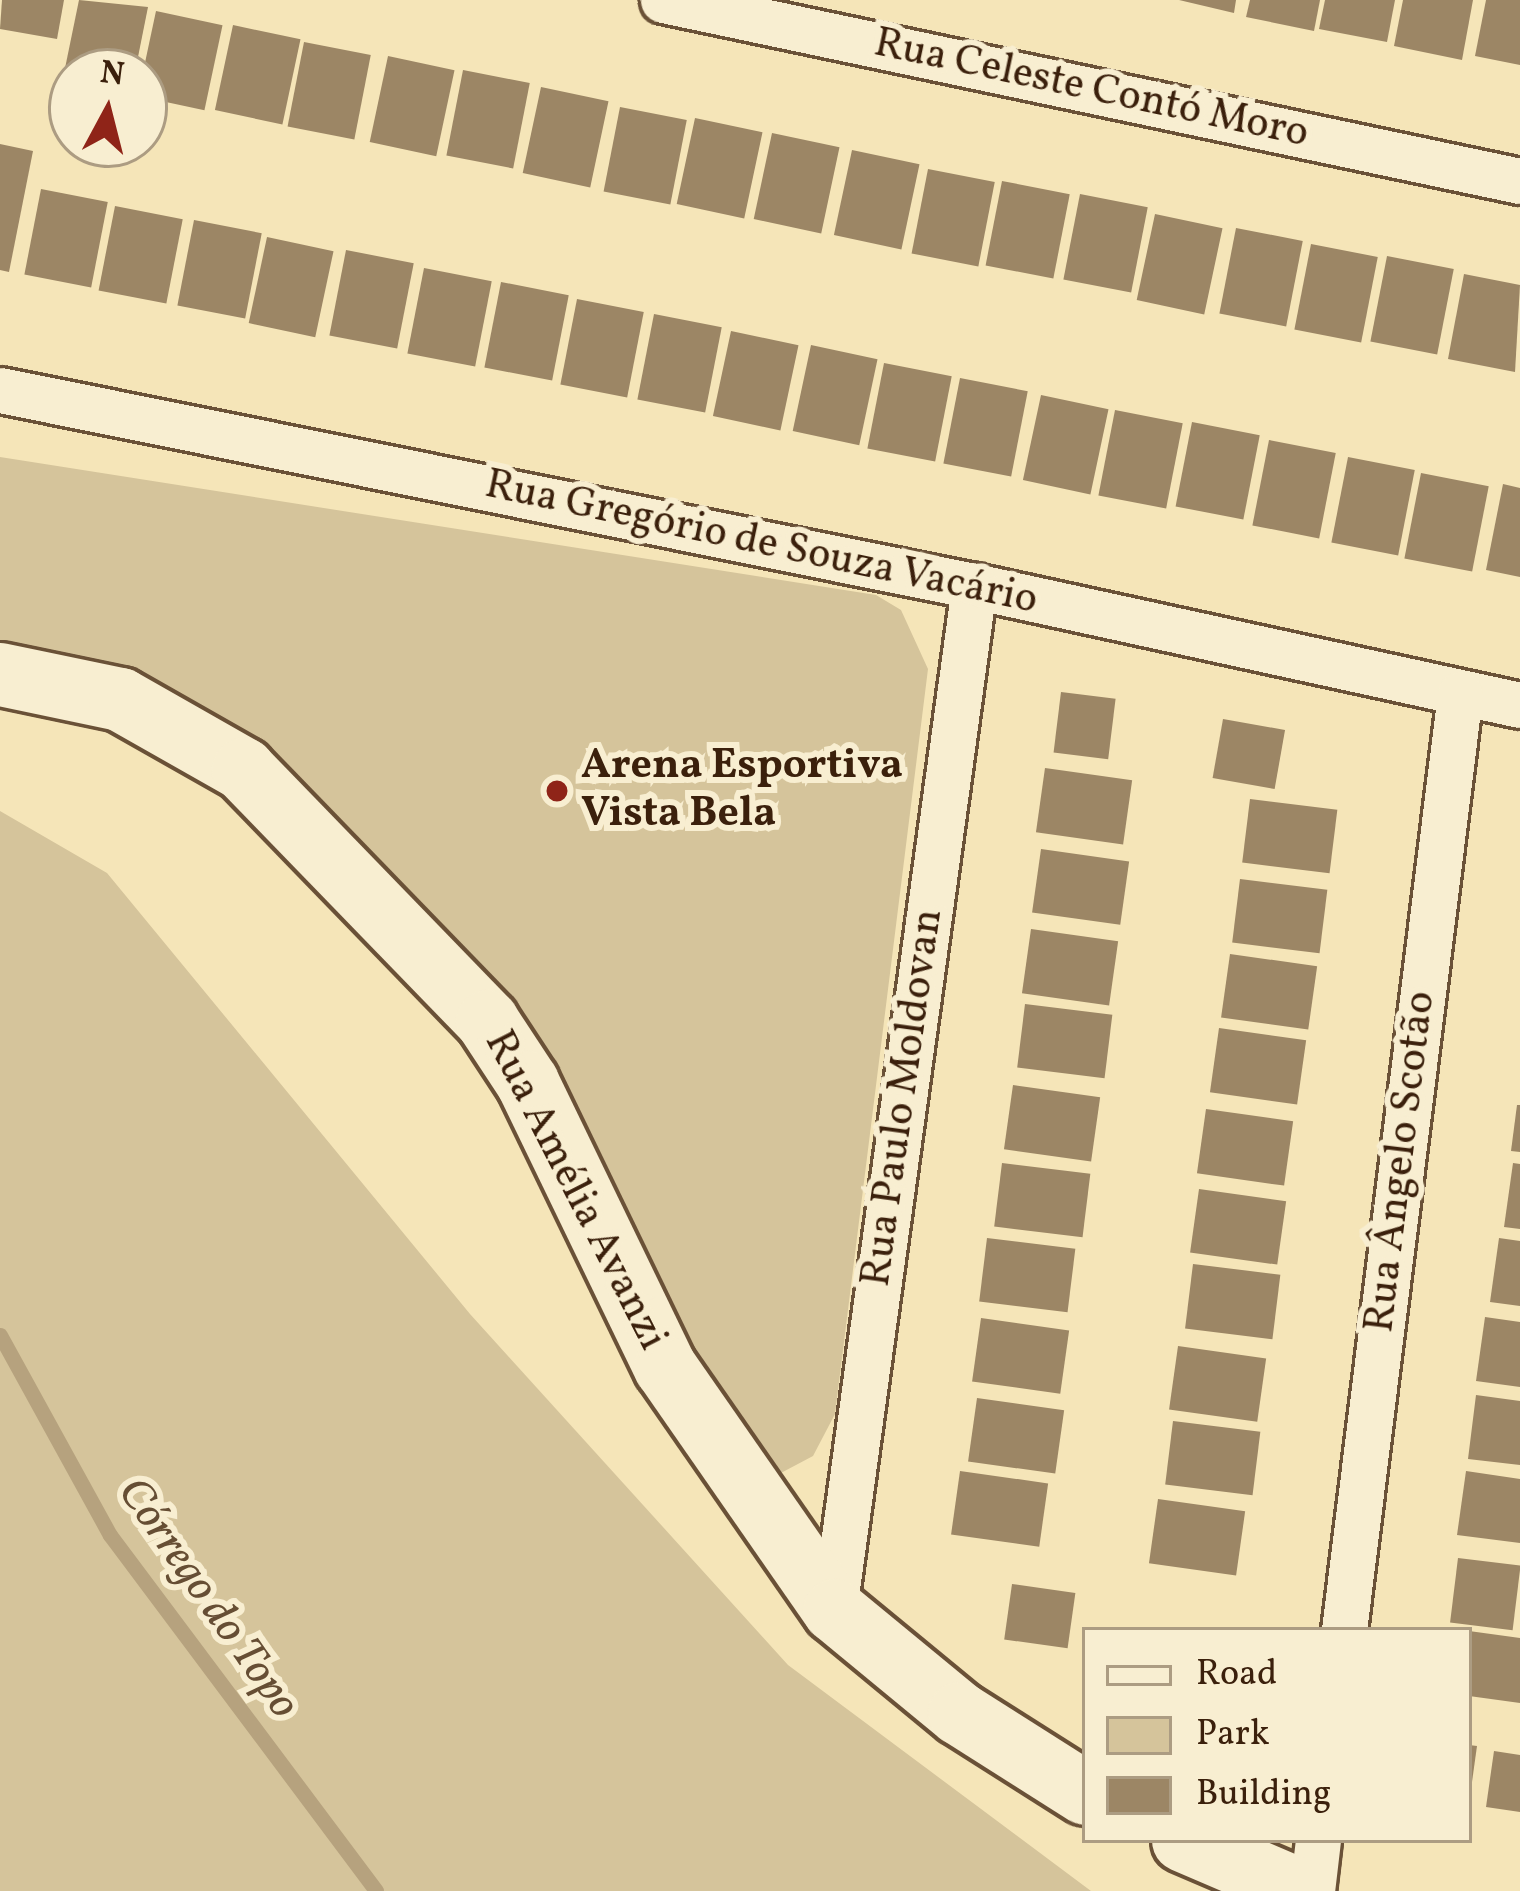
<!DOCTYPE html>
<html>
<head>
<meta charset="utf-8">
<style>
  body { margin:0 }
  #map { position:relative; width:1520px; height:1891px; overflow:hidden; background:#f5e5b8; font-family:Vollkorn,serif }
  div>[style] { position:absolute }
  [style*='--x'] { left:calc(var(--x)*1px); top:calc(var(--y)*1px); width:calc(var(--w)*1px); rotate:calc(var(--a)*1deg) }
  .green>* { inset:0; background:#d5c49b }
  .stream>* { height:15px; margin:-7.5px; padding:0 7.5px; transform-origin:7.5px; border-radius:7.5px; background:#b6a27e }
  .building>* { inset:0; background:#9c8665; transform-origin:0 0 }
  .roads { filter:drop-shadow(3px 0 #6a5137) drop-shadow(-3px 0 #6a5137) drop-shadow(0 3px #6a5137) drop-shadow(0 -3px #6a5137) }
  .street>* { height:45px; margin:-22.5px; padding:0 22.5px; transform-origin:22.5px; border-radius:22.5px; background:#f8eed1 }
  .secondary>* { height:63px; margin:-31.5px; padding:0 31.5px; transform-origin:31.5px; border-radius:31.5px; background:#f8eed1 }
  .dots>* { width:33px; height:33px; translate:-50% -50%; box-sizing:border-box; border:6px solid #f8eed1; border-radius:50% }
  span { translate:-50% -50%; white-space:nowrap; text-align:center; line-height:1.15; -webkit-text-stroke:12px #f8eed1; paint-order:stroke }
  .street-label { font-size:42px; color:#3b200c }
  .poi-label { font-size:42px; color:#3b200c; font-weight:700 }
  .left { translate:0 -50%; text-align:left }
  .water-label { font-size:45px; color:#664e34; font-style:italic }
  .legend { position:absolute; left:1082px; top:1627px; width:390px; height:216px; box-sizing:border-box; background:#f8eed1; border:3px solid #ac9c82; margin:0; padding:15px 21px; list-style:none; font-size:36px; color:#3b200c }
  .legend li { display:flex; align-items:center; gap:24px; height:60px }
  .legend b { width:60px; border:3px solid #ac9c82 }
  .north { position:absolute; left:48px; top:48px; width:120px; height:120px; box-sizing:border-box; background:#f8eed1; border:3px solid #ac9c82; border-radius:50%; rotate:7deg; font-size:33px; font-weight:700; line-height:48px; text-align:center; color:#3b200c }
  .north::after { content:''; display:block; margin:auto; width:42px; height:54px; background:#8f2418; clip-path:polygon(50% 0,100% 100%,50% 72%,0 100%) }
</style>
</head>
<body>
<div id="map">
  <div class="green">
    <div style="clip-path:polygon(0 457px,876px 595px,901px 610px,928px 669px,835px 1414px,813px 1456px,779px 1474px,752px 1469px,641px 1277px,247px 738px,144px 674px,55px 655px,0 654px)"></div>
    <div style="clip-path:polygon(0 811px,107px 873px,470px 1314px,788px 1665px,1091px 1891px,0 1891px)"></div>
  </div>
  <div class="stream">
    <div style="--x:0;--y:1335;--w:228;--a:61.2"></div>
    <div style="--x:110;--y:1535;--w:444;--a:53.2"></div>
  </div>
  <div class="building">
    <div style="clip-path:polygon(2px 0,64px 0,57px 39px,0 29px)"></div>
    <div style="clip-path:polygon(79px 0,148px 7px,135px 72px,63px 78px)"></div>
    <div style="clip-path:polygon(1179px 0,1236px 0,1234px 13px)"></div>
    <div style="clip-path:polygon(1250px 0,1320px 0,1314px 31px,1246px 17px)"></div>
    <div style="clip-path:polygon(1325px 0,1395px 0,1387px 42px,1319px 29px)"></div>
    <div style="clip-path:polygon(1403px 0,1473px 0,1462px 60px,1394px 46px)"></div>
    <div style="clip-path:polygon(1486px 0,1520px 0,1520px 65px,1475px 56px)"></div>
    <div style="left:156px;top:11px;width:68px;height:87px;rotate:12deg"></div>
    <div style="left:233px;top:25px;width:69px;height:87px;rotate:12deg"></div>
    <div style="left:304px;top:42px;width:68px;height:86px;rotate:11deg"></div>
    <div style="left:388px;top:56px;width:68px;height:88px;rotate:12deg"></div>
    <div style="left:463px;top:70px;width:68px;height:87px;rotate:11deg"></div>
    <div style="left:541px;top:87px;width:69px;height:88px;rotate:12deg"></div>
    <div style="left:620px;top:107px;width:68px;height:86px;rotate:11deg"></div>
    <div style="left:695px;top:118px;width:69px;height:88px;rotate:12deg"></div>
    <div style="left:772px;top:133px;width:69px;height:88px;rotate:12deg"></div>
    <div style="clip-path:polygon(0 144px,33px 151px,9px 272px,0 270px)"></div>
    <div style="left:852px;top:150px;width:69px;height:87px;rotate:12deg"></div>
    <div style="left:928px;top:169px;width:68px;height:86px;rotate:11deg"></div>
    <div style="left:1002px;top:181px;width:69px;height:86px;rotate:11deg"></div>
    <div style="left:41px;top:189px;width:68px;height:87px;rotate:11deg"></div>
    <div style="left:1080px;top:194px;width:69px;height:87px;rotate:11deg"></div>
    <div style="left:115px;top:206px;width:69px;height:86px;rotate:11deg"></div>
    <div style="left:1155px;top:214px;width:69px;height:88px;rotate:12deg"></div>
    <div style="left:194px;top:220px;width:69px;height:87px;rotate:11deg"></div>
    <div style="left:1236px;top:228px;width:68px;height:87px;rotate:11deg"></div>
    <div style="left:267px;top:237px;width:68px;height:88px;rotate:12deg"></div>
    <div style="left:1311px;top:244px;width:68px;height:87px;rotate:11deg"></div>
    <div style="left:346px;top:250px;width:69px;height:87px;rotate:11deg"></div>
    <div style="left:1387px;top:256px;width:68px;height:87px;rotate:11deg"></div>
    <div style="left:424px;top:268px;width:69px;height:87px;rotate:11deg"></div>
    <div style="clip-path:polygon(1464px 274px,1520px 285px,1515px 372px,1448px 359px)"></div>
    <div style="left:501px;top:282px;width:69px;height:87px;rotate:11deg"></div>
    <div style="left:577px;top:299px;width:68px;height:87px;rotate:11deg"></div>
    <div style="left:654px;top:314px;width:69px;height:87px;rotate:11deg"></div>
    <div style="left:731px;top:331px;width:69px;height:87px;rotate:12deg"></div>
    <div style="left:811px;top:345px;width:68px;height:88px;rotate:12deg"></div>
    <div style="left:884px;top:363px;width:69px;height:87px;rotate:11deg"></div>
    <div style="left:960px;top:378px;width:69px;height:87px;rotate:11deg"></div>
    <div style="left:1041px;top:395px;width:69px;height:87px;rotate:12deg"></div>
    <div style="left:1115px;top:410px;width:69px;height:87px;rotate:11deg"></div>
    <div style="left:1192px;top:422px;width:69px;height:86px;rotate:11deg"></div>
    <div style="left:1269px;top:440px;width:68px;height:87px;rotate:11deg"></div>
    <div style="left:1348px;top:457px;width:68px;height:87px;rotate:11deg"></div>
    <div style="left:1421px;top:473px;width:69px;height:87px;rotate:11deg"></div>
    <div style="clip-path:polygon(1503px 484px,1520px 488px,1520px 577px,1486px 570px)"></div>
    <div style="left:1061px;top:692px;width:55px;height:61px;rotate:7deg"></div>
    <div style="left:1223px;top:719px;width:63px;height:60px;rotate:10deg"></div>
    <div style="left:1045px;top:768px;width:88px;height:65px;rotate:8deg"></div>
    <div style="left:1250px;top:799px;width:88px;height:64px;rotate:7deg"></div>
    <div style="left:1041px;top:849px;width:89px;height:64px;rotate:8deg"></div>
    <div style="left:1240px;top:879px;width:88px;height:64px;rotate:7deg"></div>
    <div style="left:1031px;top:929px;width:88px;height:65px;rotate:8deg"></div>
    <div style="left:1230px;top:954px;width:88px;height:64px;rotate:8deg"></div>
    <div style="left:1025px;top:1004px;width:88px;height:64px;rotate:7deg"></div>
    <div style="left:1219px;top:1028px;width:88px;height:65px;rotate:8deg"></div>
    <div style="left:1013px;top:1085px;width:88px;height:65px;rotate:8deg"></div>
    <div style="clip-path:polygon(1517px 1105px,1520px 1105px,1520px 1152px,1511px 1151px)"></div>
    <div style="left:1206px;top:1109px;width:88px;height:65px;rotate:8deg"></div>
    <div style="left:1002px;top:1163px;width:89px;height:64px;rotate:7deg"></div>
    <div style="clip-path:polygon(1513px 1163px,1520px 1164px,1520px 1229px,1504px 1227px)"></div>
    <div style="left:1199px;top:1189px;width:88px;height:64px;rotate:8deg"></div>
    <div style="left:987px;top:1238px;width:89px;height:64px;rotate:7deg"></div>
    <div style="clip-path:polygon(1499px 1238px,1520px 1241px,1520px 1306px,1490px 1302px)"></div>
    <div style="left:1193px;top:1264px;width:88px;height:65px;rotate:7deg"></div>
    <div style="clip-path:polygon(1485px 1317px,1520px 1322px,1520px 1387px,1476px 1381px)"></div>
    <div style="left:981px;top:1318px;width:89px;height:64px;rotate:8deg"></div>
    <div style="left:1178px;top:1346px;width:89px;height:64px;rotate:8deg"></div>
    <div style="clip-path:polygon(1476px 1395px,1520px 1401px,1520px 1465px,1468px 1459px)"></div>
    <div style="left:977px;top:1398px;width:88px;height:64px;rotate:8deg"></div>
    <div style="left:1173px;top:1421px;width:88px;height:64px;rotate:7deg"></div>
    <div style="left:960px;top:1471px;width:89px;height:64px;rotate:8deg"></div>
    <div style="clip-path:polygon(1466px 1471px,1520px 1479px,1520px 1543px,1457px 1535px)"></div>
    <div style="left:1158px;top:1499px;width:88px;height:65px;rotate:8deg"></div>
    <div style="left:1458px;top:1558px;width:63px;height:65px;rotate:7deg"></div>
    <div style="left:1012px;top:1584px;width:64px;height:56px;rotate:8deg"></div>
    <div style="clip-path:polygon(1469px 1631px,1520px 1638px,1520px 1703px,1469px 1696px)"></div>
    <div style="clip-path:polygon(1469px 1745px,1477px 1746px,1472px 1782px,1469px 1782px)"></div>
    <div style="clip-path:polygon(1494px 1751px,1520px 1755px,1520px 1812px,1486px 1807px)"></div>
  </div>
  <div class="roads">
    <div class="street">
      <div style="--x:663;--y:0;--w:876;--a:11.93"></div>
      <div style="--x:0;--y:390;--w:994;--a:11.38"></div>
      <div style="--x:974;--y:586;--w:559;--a:12.3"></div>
      <div style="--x:834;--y:1610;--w:1034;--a:-82.21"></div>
      <div style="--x:1344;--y:1630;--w:943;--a:-82.94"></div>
      <div style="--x:1312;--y:1891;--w:51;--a:-83.3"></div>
    </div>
    <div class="secondary">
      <div style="--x:0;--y:674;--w:123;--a:11.8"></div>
      <div style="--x:120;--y:699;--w:142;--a:29.6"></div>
      <div style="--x:243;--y:769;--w:351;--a:45.9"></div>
      <div style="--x:487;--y:1021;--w:73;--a:56.7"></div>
      <div style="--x:527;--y:1082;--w:317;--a:64.2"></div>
      <div style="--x:665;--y:1367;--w:296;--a:55.2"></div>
      <div style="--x:834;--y:1610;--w:162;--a:39.5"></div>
      <div style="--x:959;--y:1713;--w:149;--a:32.4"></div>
      <div style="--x:1183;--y:1840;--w:129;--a:23.2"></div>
    </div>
  </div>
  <div class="dots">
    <div style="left:557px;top:791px;background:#8f2418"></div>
  </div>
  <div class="street-label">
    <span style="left:1091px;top:90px;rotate:12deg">Rua Celeste Contó Moro</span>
    <span style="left:761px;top:544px;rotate:12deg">Rua Gregório de Souza Vacário</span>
    <span style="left:904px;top:1098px;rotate:-82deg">Rua Paulo Moldovan</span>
    <span style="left:1402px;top:1162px;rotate:-83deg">Rua Ângelo Scotão</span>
    <span style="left:574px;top:1191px;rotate:63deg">Rua Amélia Avanzi</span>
  </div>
  <div class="poi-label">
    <span class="left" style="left:581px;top:791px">Arena Esportiva<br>Vista Bela</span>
  </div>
  <div class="water-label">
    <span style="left:207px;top:1599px;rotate:55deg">Córrego do Topo</span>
  </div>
  <ul class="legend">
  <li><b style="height:15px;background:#f8eed1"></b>Road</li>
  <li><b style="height:33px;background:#d5c49b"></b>Park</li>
  <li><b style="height:33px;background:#9c8665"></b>Building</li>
  </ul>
  <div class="north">N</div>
</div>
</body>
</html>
